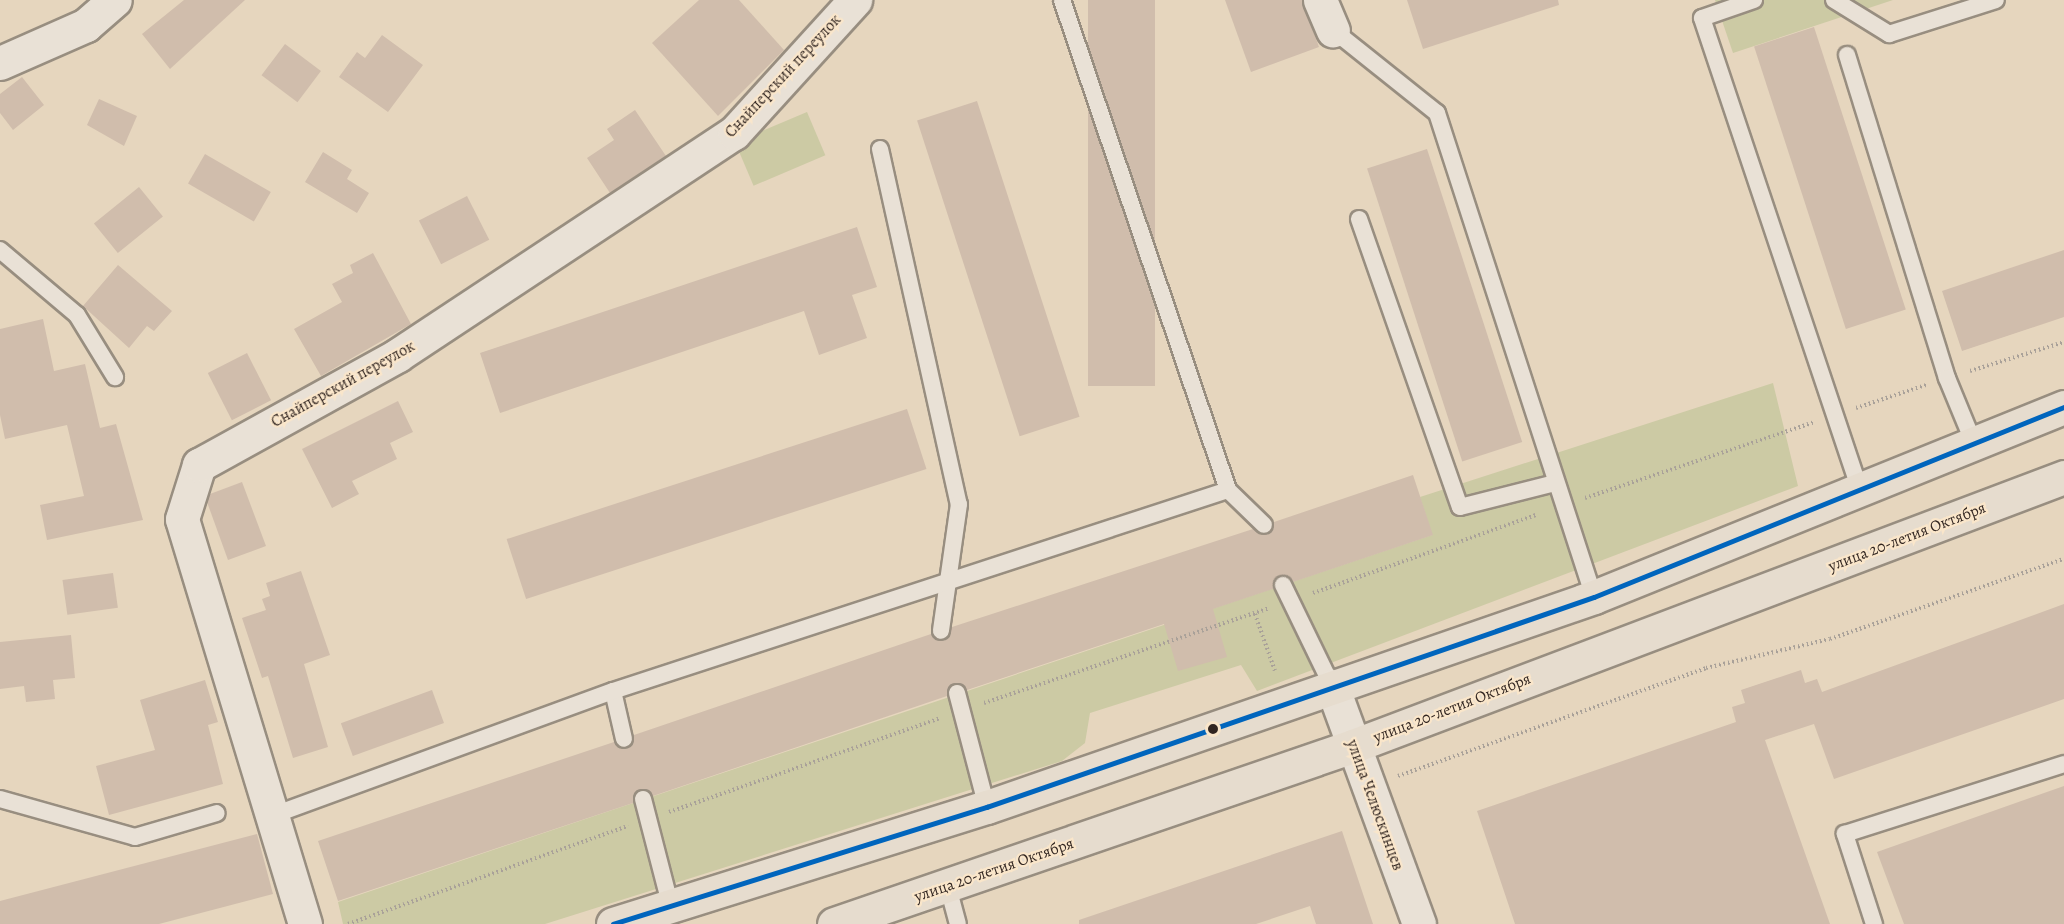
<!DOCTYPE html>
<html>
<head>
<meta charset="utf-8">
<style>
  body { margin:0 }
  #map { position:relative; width:2064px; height:924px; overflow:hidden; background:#e6d6be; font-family:Alegreya,serif }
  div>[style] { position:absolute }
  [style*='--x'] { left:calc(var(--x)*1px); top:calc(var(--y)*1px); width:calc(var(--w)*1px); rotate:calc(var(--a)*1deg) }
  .green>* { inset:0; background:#cccaa4; transform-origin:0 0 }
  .building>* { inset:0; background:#d0bdac; transform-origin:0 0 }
  .path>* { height:4px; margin-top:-2px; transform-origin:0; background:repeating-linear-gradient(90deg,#a9a199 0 1.5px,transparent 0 4.5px) }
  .roads { filter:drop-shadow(2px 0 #988e80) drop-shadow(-2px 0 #988e80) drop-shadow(0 2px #988e80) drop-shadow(0 -2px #988e80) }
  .lane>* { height:16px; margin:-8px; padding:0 8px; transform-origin:8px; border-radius:8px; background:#e9e1d6 }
  .street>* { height:33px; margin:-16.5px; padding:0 16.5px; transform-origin:16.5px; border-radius:16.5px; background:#e9e1d6 }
  .primary>* { height:33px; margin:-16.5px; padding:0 16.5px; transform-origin:16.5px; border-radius:16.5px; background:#e6dcce }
  .bus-1>* { height:4.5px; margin:-2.25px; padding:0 2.25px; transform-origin:2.25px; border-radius:2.25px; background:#0065bd }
  .dots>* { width:16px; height:16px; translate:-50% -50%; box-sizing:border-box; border:3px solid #fae6ca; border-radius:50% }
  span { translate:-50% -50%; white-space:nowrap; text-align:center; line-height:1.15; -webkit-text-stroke:4.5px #fae6ca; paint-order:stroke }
  .street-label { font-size:16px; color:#322621 }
</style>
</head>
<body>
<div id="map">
  <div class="green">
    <div style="clip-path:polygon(1715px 0,1893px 0,1733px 53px)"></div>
    <div style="left:807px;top:112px;width:47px;height:78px;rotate:67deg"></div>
    <div style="clip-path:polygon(1773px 383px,1798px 486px,1257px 691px,1241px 665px,1090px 713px,1085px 743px,1062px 761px,545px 924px,343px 924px,338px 902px,1432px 535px,1420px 497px)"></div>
  </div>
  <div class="building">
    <div style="clip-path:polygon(184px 0,245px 0,170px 69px,142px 34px)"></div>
    <div style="clip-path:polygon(699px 0,739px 0,784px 50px,718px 116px,652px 43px)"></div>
    <div style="left:1088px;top:0;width:67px;height:386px"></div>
    <div style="clip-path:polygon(1225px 0,1302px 0,1319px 47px,1251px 72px)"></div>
    <div style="clip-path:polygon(1407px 0,1558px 0,1559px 5px,1423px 49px)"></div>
    <div style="left:1814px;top:27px;width:297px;height:63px;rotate:72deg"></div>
    <div style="clip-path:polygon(382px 35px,423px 65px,388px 112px,339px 77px,357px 52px,365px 58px)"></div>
    <div style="left:285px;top:44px;width:45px;height:39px;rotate:37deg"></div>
    <div style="clip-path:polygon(22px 77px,44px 105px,13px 130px,0 113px,0 94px)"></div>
    <div style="clip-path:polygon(99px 99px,137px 116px,124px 146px,87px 125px)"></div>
    <div style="left:977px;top:101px;width:332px;height:63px;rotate:72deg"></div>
    <div style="clip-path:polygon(635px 110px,666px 156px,610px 193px,587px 158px,614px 140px,607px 129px)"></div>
    <div style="left:1427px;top:149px;width:308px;height:63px;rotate:72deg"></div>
    <div style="clip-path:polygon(323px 152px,352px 170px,347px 179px,369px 193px,357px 213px,305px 182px)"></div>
    <div style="left:205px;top:154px;width:76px;height:34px;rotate:30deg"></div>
    <div style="left:139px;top:187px;width:38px;height:58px;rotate:51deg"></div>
    <div style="left:467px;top:196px;width:49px;height:54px;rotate:63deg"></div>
    <div style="clip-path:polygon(857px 227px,877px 287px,852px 295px,867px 338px,819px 355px,804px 311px,500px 413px,480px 353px)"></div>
    <div style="clip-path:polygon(2064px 250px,2064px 317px,1962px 351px,1942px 291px)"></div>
    <div style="clip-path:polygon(373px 253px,411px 324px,321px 376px,294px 329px,342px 302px,332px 284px,353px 273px,350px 265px)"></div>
    <div style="clip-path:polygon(118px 265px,172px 311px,154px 331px,147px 326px,129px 348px,83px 306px)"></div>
    <div style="clip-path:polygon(43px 319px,54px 371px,85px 364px,100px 428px,116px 424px,143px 520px,47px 540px,40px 505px,84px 496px,67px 425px,5px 439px,0 415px,0 329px)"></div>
    <div style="left:247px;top:353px;width:53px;height:44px;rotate:63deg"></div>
    <div style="clip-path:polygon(398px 401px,413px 432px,390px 443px,397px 459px,352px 481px,359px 494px,332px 508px,302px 449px)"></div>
    <div style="left:907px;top:409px;width:63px;height:421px;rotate:72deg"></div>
    <div style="clip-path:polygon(1413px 475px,1433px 535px,1293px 582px,1279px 575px,1273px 589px,1213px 609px,1227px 657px,1178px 671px,1164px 624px,967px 690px,954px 683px,947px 696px,653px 796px,640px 789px,633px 803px,338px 901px,318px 841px,614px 742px,627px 749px,634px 735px,931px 634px,944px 641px,952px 627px,1253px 529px,1267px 535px,1274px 522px)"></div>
    <div style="clip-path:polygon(242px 482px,266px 546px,228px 560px,207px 502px,210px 494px)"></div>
    <div style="clip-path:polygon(301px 571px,330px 655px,304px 664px,328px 747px,293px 758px,268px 676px,262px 678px,242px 618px,266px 610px,262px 599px,270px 596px,266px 583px)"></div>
    <div style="left:113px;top:573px;width:35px;height:51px;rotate:82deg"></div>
    <div style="clip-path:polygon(2064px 604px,2064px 699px,1834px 779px,1814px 724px,1765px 740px,1830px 924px,1515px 924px,1477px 811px,1736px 722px,1732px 707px,1745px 703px,1741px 690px,1801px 670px,1805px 683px,1817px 679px,1822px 692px)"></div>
    <div style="clip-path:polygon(71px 635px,75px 678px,53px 680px,55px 699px,26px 702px,24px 686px,0 689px,0 642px)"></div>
    <div style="clip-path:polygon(205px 680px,218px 722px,208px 725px,223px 784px,109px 815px,96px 766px,155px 750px,140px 700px)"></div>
    <div style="left:432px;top:690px;width:35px;height:97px;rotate:70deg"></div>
    <div style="clip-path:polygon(2064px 786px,2064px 924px,1904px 924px,1877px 852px)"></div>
    <div style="clip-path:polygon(1342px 831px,1373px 924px,1316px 924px,1310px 906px,1256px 924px,1079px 924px,1079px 920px)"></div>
    <div style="clip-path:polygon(257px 834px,273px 894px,159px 924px,0 924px,0 901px)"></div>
  </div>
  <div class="path">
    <div style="--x:1970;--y:371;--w:98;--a:-17.1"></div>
    <div style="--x:1856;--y:408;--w:74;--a:-18.2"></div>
    <div style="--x:1585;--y:498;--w:242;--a:-18.3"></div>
    <div style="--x:1313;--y:593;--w:236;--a:-19.3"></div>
    <div style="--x:1255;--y:614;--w:60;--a:70.7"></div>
    <div style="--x:984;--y:703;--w:301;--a:-18.4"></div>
    <div style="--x:1398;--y:776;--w:326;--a:-19.3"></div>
    <div style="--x:1706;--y:668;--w:127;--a:-13.2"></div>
    <div style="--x:1830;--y:639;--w:247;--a:-18.9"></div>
    <div style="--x:669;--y:812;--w:287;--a:-19.1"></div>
    <div style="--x:348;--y:924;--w:297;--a:-19.3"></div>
  </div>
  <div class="roads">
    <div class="lane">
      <div style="--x:1062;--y:0;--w:517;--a:71.28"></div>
      <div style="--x:1754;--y:0;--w:55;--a:160.9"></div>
      <div style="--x:1702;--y:18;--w:497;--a:71.5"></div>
      <div style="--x:1834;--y:0;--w:65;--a:31.7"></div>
      <div style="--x:1889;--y:34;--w:112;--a:-17.6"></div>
      <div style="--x:1333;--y:30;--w:133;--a:38.6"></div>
      <div style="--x:1437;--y:113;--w:509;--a:72.03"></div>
      <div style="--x:1847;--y:55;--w:338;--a:72.8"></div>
      <div style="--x:1947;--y:378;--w:68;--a:67.6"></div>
      <div style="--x:880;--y:149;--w:364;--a:77.5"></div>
      <div style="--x:959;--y:504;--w:128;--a:98.1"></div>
      <div style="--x:1359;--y:219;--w:305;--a:70.7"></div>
      <div style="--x:1460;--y:507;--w:98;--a:-14.2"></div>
      <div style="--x:0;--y:250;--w:101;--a:40.2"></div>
      <div style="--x:77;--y:315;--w:73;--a:58.5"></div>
      <div style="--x:1283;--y:585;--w:112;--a:64.1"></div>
      <div style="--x:613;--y:691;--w:49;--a:77.1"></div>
      <div style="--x:957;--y:693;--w:118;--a:75.3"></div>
      <div style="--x:0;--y:799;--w:140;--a:15.7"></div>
      <div style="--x:135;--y:837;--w:85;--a:-16.3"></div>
      <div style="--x:643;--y:799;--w:112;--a:75.5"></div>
      <div style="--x:271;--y:816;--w:364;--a:-20.1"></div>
      <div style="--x:613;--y:691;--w:647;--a:-18.1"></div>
      <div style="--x:1228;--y:490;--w:50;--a:44.2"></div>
      <div style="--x:948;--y:887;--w:38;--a:75"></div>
      <div style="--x:1874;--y:924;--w:95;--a:-107.9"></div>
      <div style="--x:1845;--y:834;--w:230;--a:-17.7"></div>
    </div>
    <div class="street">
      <div style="--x:1320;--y:0;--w:33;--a:67"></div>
      <div style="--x:0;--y:63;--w:94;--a:-23.8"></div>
      <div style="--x:86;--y:25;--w:38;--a:-41"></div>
      <div style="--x:1332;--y:686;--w:253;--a:69.9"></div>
      <div style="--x:305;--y:924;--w:423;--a:-106.9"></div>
      <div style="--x:182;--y:519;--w:57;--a:-72.5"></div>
      <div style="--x:199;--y:465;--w:227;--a:-28.9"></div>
      <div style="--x:398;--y:355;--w:403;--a:-33.5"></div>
      <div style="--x:734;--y:133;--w:180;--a:-47.7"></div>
    </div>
    <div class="primary">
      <div style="--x:613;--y:924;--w:392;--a:-17.4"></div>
      <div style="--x:987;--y:807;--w:642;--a:-19.08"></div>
      <div style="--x:1594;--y:597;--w:507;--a:-22.01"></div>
      <div style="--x:834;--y:924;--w:549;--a:-18.93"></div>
      <div style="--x:1353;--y:746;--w:760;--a:-20.72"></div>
    </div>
  </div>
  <div class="bus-1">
    <div style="--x:613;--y:924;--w:392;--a:-17.4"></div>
    <div style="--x:987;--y:807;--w:642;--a:-19.08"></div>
    <div style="--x:1594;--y:597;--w:507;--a:-22.01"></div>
  </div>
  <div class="dots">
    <div style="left:1213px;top:729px;background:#322621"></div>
  </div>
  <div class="street-label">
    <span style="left:783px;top:76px;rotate:-47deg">Снайперский переулок</span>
    <span style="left:343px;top:384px;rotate:-29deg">Снайперский переулок</span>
    <span style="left:1907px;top:537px;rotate:-21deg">улица 20-летия Октября</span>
    <span style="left:1452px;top:708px;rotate:-21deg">улица 20-летия Октября</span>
    <span style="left:1375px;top:805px;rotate:70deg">улица Челюскинцев</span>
    <span style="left:994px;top:870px;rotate:-19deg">улица 20-летия Октября</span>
  </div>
</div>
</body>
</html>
